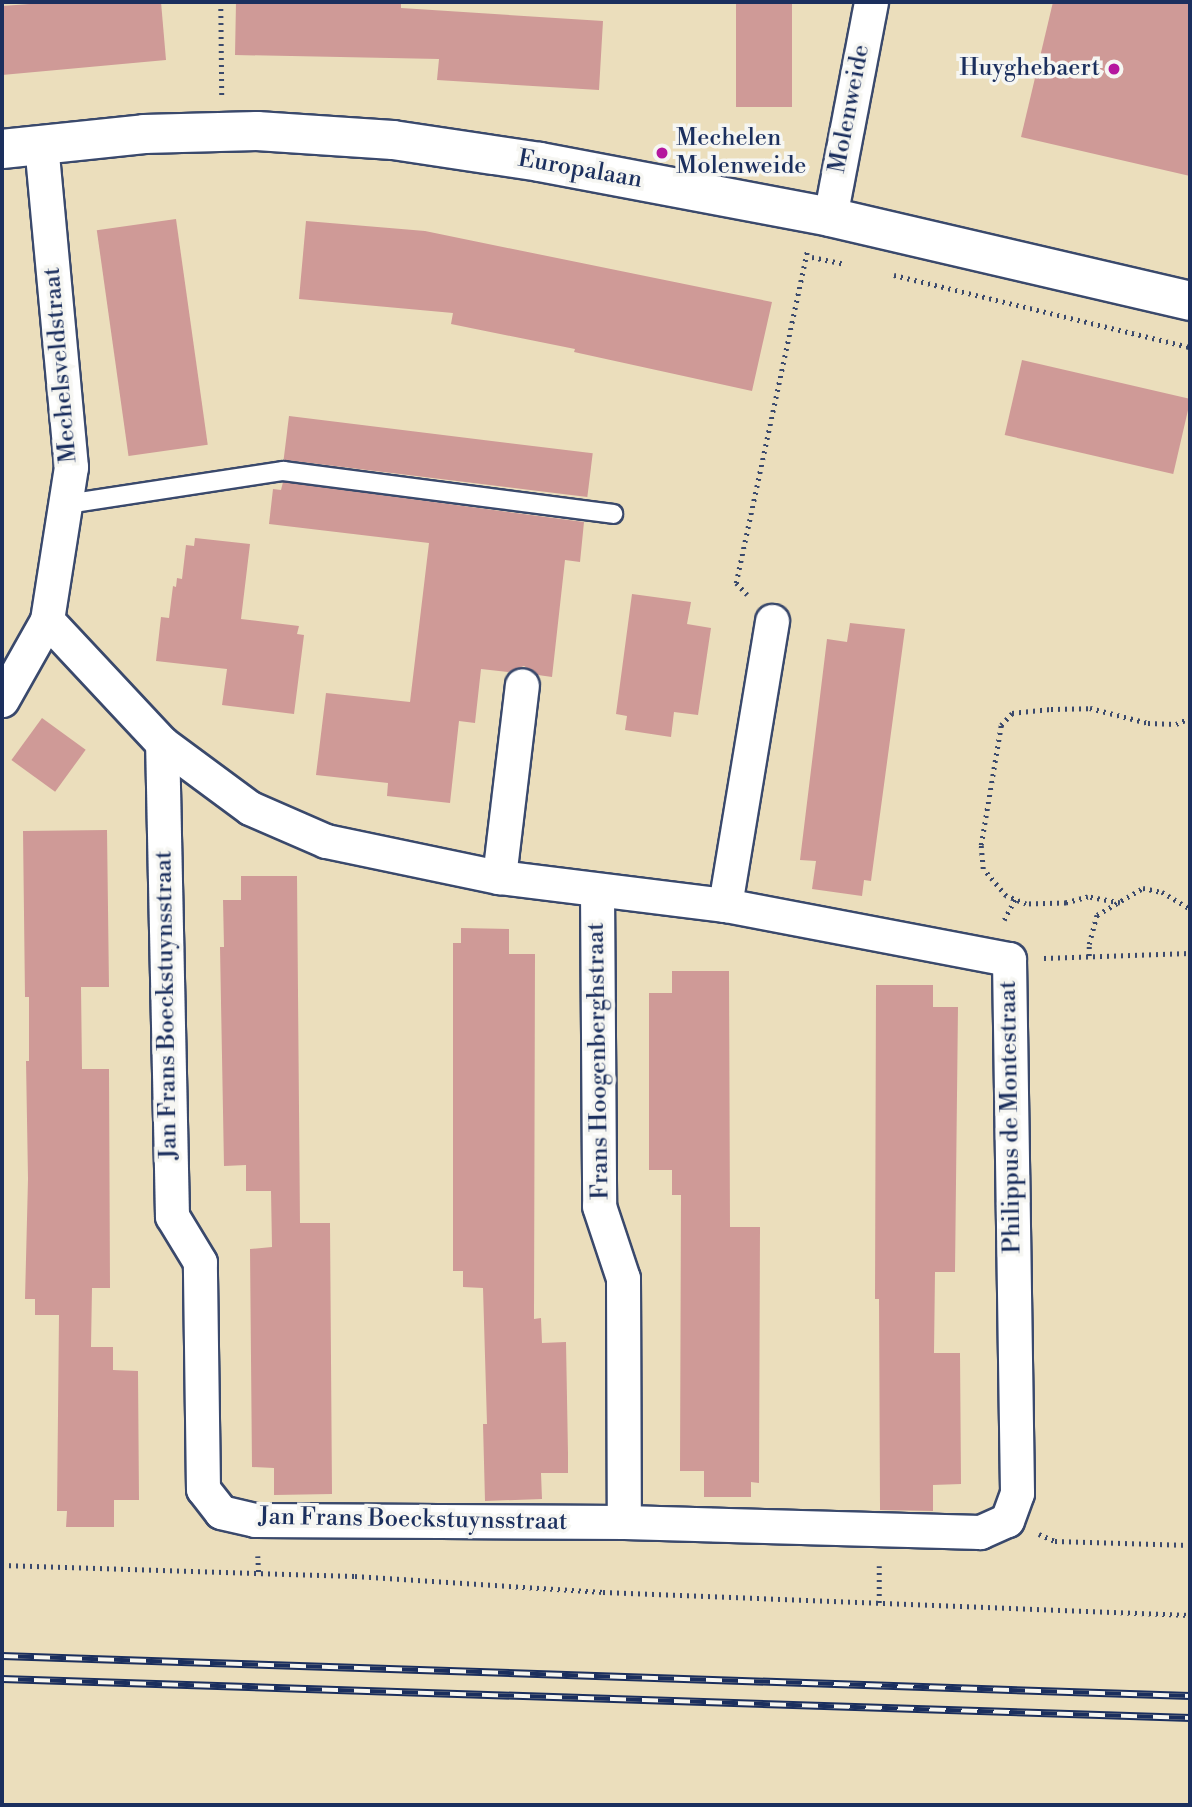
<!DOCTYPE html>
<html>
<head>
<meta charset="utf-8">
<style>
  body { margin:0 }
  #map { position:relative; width:1192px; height:1807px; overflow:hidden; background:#ebdebc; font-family:"Libre Bodoni",serif }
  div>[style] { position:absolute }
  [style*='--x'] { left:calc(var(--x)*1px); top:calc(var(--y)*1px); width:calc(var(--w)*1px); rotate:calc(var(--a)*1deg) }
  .building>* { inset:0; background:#cf9a97; transform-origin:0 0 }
  .path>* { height:4.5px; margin-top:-2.25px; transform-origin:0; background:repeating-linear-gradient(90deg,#3a496c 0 2px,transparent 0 7px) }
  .roads { filter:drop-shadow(2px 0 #3a496c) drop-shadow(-2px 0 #3a496c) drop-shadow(0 2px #3a496c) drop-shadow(0 -2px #3a496c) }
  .lane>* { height:18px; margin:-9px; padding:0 9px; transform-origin:9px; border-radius:9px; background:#fff }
  .street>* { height:33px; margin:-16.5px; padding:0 16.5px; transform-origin:16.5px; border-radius:16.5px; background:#fff }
  .secondary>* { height:38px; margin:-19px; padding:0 19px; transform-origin:19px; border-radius:19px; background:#fff }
  .rail>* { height:8px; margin-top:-4px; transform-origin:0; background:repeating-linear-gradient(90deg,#f6f6f2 0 16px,#1b2f5e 0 32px); box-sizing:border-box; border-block:2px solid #1b2f5e }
  .dots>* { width:19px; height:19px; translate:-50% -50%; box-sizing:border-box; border:4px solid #f6f6f2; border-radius:50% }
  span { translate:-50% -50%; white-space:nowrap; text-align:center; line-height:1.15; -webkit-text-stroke:7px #f6f6f2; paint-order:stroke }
  .poi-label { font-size:24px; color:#1b2f5e }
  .right { translate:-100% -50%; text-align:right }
  .left { translate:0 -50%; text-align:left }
  .street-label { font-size:24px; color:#1b2f5e }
  .frame { position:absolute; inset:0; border:4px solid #1b2f5e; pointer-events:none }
</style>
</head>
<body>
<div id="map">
  <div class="building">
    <div style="clip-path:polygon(57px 2px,161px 2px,166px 60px,2px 75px,2px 6px)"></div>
    <div style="clip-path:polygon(236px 2px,401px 2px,401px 8px,603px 21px,599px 90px,437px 80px,439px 59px,235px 55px)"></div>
    <div style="left:736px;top:2px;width:56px;height:105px"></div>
    <div style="clip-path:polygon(1053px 2px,1190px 2px,1190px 176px,1021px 137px)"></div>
    <div style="left:176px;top:219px;width:228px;height:80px;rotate:82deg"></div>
    <div style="clip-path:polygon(306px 221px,425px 231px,772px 302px,752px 391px,574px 352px,575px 349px,451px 324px,453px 313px,299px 299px)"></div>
    <div style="left:1022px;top:360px;width:173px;height:77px;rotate:13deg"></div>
    <div style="left:289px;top:416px;width:306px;height:44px;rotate:7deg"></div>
    <div style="clip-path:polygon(283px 482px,584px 522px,580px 562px,565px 560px,552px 677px,538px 675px,524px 666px,508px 672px,481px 669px,475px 723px,459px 721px,450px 803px,387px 796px,388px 783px,316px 775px,326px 693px,410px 702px,429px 543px,269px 524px,273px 489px,281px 490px)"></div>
    <div style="clip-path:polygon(195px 538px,250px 544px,241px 619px,299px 626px,297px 634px,304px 635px,294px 714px,222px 705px,227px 669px,156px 661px,161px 617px,169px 618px,173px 586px,176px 587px,177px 578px,182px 579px,186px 545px,194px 546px)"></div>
    <div style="clip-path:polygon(632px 594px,691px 602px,687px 624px,711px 628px,698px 715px,674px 712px,671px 737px,625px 730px,627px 716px,616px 714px)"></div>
    <div style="clip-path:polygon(850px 623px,905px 629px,871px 881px,864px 880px,862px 896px,812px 889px,816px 861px,800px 860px,827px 639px,847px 642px)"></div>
    <div style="left:42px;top:718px;width:54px;height:52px;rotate:36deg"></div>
    <div style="clip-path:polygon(107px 830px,109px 987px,81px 987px,82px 1069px,109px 1069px,110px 1288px,92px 1288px,91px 1347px,113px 1347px,113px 1370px,138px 1371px,139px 1500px,114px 1500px,114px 1527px,66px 1527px,67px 1511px,57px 1511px,59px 1315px,35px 1315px,35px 1299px,25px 1299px,28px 1179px,26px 1061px,29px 1061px,29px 997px,25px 997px,23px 831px)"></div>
    <div style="clip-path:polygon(241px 876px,297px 876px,300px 1223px,330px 1223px,332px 1494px,274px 1495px,274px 1468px,252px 1467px,250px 1249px,272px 1247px,271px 1191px,246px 1191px,246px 1165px,224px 1166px,220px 947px,224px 947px,223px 900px,241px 900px)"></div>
    <div style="clip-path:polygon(461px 928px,509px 929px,509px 954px,535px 954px,534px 1319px,541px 1318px,542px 1343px,566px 1342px,568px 1454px,568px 1473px,541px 1473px,542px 1499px,485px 1501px,483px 1424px,487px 1424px,483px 1288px,463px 1287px,463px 1271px,453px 1271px,453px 943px,461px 943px)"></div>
    <div style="clip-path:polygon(672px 971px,729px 971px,730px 1227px,760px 1227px,759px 1483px,751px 1482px,751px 1497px,704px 1497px,704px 1471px,680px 1471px,681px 1195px,672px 1195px,672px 1170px,649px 1170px,649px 993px,672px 993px)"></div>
    <div style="clip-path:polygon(876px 985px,933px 985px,933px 1007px,958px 1007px,955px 1272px,935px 1272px,934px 1353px,960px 1353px,961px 1484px,933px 1485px,933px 1511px,880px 1510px,879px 1299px,875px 1299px)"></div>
  </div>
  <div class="path">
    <div style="--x:221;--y:2;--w:93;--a:89.4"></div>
    <div style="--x:812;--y:257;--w:34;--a:12"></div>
    <div style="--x:894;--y:275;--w:305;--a:13.7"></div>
    <div style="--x:747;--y:595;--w:16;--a:-133"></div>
    <div style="--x:736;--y:583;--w:339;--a:-77.9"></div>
    <div style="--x:1120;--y:903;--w:33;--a:-169"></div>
    <div style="--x:1088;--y:897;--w:23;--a:165"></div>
    <div style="--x:1066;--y:903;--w:40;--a:178.6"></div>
    <div style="--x:1026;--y:904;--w:22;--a:-158"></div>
    <div style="--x:1006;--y:896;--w:35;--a:-130"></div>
    <div style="--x:983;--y:869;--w:24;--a:-95"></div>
    <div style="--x:981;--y:845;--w:122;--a:-80.5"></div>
    <div style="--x:1001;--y:725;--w:16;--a:-47"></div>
    <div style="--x:1012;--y:713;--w:39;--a:-6"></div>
    <div style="--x:1051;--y:709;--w:39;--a:-1"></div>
    <div style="--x:1090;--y:708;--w:60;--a:14.5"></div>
    <div style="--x:1148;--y:723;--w:28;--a:2"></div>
    <div style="--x:1176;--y:724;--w:15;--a:-23"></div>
    <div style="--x:1004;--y:920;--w:24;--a:-62"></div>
    <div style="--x:1089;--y:956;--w:12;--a:-90"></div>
    <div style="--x:1089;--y:944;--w:30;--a:-75"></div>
    <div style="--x:1097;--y:915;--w:53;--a:-30.4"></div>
    <div style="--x:1143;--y:888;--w:19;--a:12"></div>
    <div style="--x:1162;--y:892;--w:33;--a:31"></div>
    <div style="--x:1044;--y:958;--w:146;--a:-2"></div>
    <div style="--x:1039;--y:1534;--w:17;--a:24"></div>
    <div style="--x:1055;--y:1541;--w:135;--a:1.7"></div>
    <div style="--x:258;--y:1556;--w:17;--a:87"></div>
    <div style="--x:2;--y:1565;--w:353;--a:1.8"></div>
    <div style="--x:355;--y:1576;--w:249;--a:3.7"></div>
    <div style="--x:603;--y:1592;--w:587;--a:2.24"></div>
    <div style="--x:879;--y:1603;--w:37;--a:-90"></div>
  </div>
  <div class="roads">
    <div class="lane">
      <div style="--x:67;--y:504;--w:219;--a:-8.7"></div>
      <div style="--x:283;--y:471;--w:333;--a:7.4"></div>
    </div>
    <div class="street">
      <div style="--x:830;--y:217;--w:219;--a:-79.2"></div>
      <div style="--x:47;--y:620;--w:168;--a:46.9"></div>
      <div style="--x:162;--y:743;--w:109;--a:36.5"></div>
      <div style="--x:250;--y:808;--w:83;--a:23.5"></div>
      <div style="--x:326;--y:841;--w:177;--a:11.8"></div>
      <div style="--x:499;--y:877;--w:228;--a:7.1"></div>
      <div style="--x:725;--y:905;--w:289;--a:10.8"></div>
      <div style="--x:1009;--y:959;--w:534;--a:89.14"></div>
      <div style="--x:1017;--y:1493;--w:29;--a:110"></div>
      <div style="--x:1007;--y:1520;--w:30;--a:156"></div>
      <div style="--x:980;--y:1532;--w:356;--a:-178.4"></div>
      <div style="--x:624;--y:1522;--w:369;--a:-179.7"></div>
      <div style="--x:255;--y:1520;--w:35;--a:-167"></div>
      <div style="--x:221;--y:1512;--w:29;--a:-128"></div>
      <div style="--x:203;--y:1489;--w:227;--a:-90.8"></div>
      <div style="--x:200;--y:1262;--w:54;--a:-121.3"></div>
      <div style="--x:172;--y:1216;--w:473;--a:-91.2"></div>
      <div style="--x:2;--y:700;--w:92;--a:-60.6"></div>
      <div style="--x:47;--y:620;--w:155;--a:-81.1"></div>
      <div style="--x:71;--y:467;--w:325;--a:-95.3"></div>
      <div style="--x:499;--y:877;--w:193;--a:-83.2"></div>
      <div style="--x:597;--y:891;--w:315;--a:89.6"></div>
      <div style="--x:599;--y:1206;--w:76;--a:71.6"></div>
      <div style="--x:623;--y:1278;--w:244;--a:89.8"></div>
      <div style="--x:725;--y:905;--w:288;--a:-80.6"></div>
    </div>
    <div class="secondary">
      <div style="--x:2;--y:149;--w:143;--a:-6"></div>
      <div style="--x:144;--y:134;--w:113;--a:-1.5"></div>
      <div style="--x:257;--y:131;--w:136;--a:3.8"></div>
      <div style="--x:393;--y:140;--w:149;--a:8.5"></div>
      <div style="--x:540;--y:162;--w:295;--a:10.7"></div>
      <div style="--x:830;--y:217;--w:370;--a:13.1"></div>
    </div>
  </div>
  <div class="rail">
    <div style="--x:2;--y:1656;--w:1189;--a:1.93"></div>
    <div style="--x:2;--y:1679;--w:1189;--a:1.88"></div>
  </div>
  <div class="dots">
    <div style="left:1114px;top:69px;background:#b5179e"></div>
    <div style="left:662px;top:153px;background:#b5179e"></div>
  </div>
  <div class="poi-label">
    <span class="right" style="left:1100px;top:69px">Huyghebaert</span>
    <span class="left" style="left:676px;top:153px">Mechelen<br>Molenweide</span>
  </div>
  <div class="street-label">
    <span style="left:850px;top:109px;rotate:-79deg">Molenweide</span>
    <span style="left:580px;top:170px;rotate:10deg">Europalaan</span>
    <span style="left:61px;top:365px;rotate:-95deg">Mechelsveldstraat</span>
    <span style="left:167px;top:1005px;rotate:-91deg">Jan Frans Boeckstuynsstraat</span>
    <span style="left:599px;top:1061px;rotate:-91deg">Frans Hoogenberghstraat</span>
    <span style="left:1011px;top:1117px;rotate:-91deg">Philippus de Montestraat</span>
    <span style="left:413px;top:1520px;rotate:1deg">Jan Frans Boeckstuynsstraat</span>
  </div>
  <div class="frame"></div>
</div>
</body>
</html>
